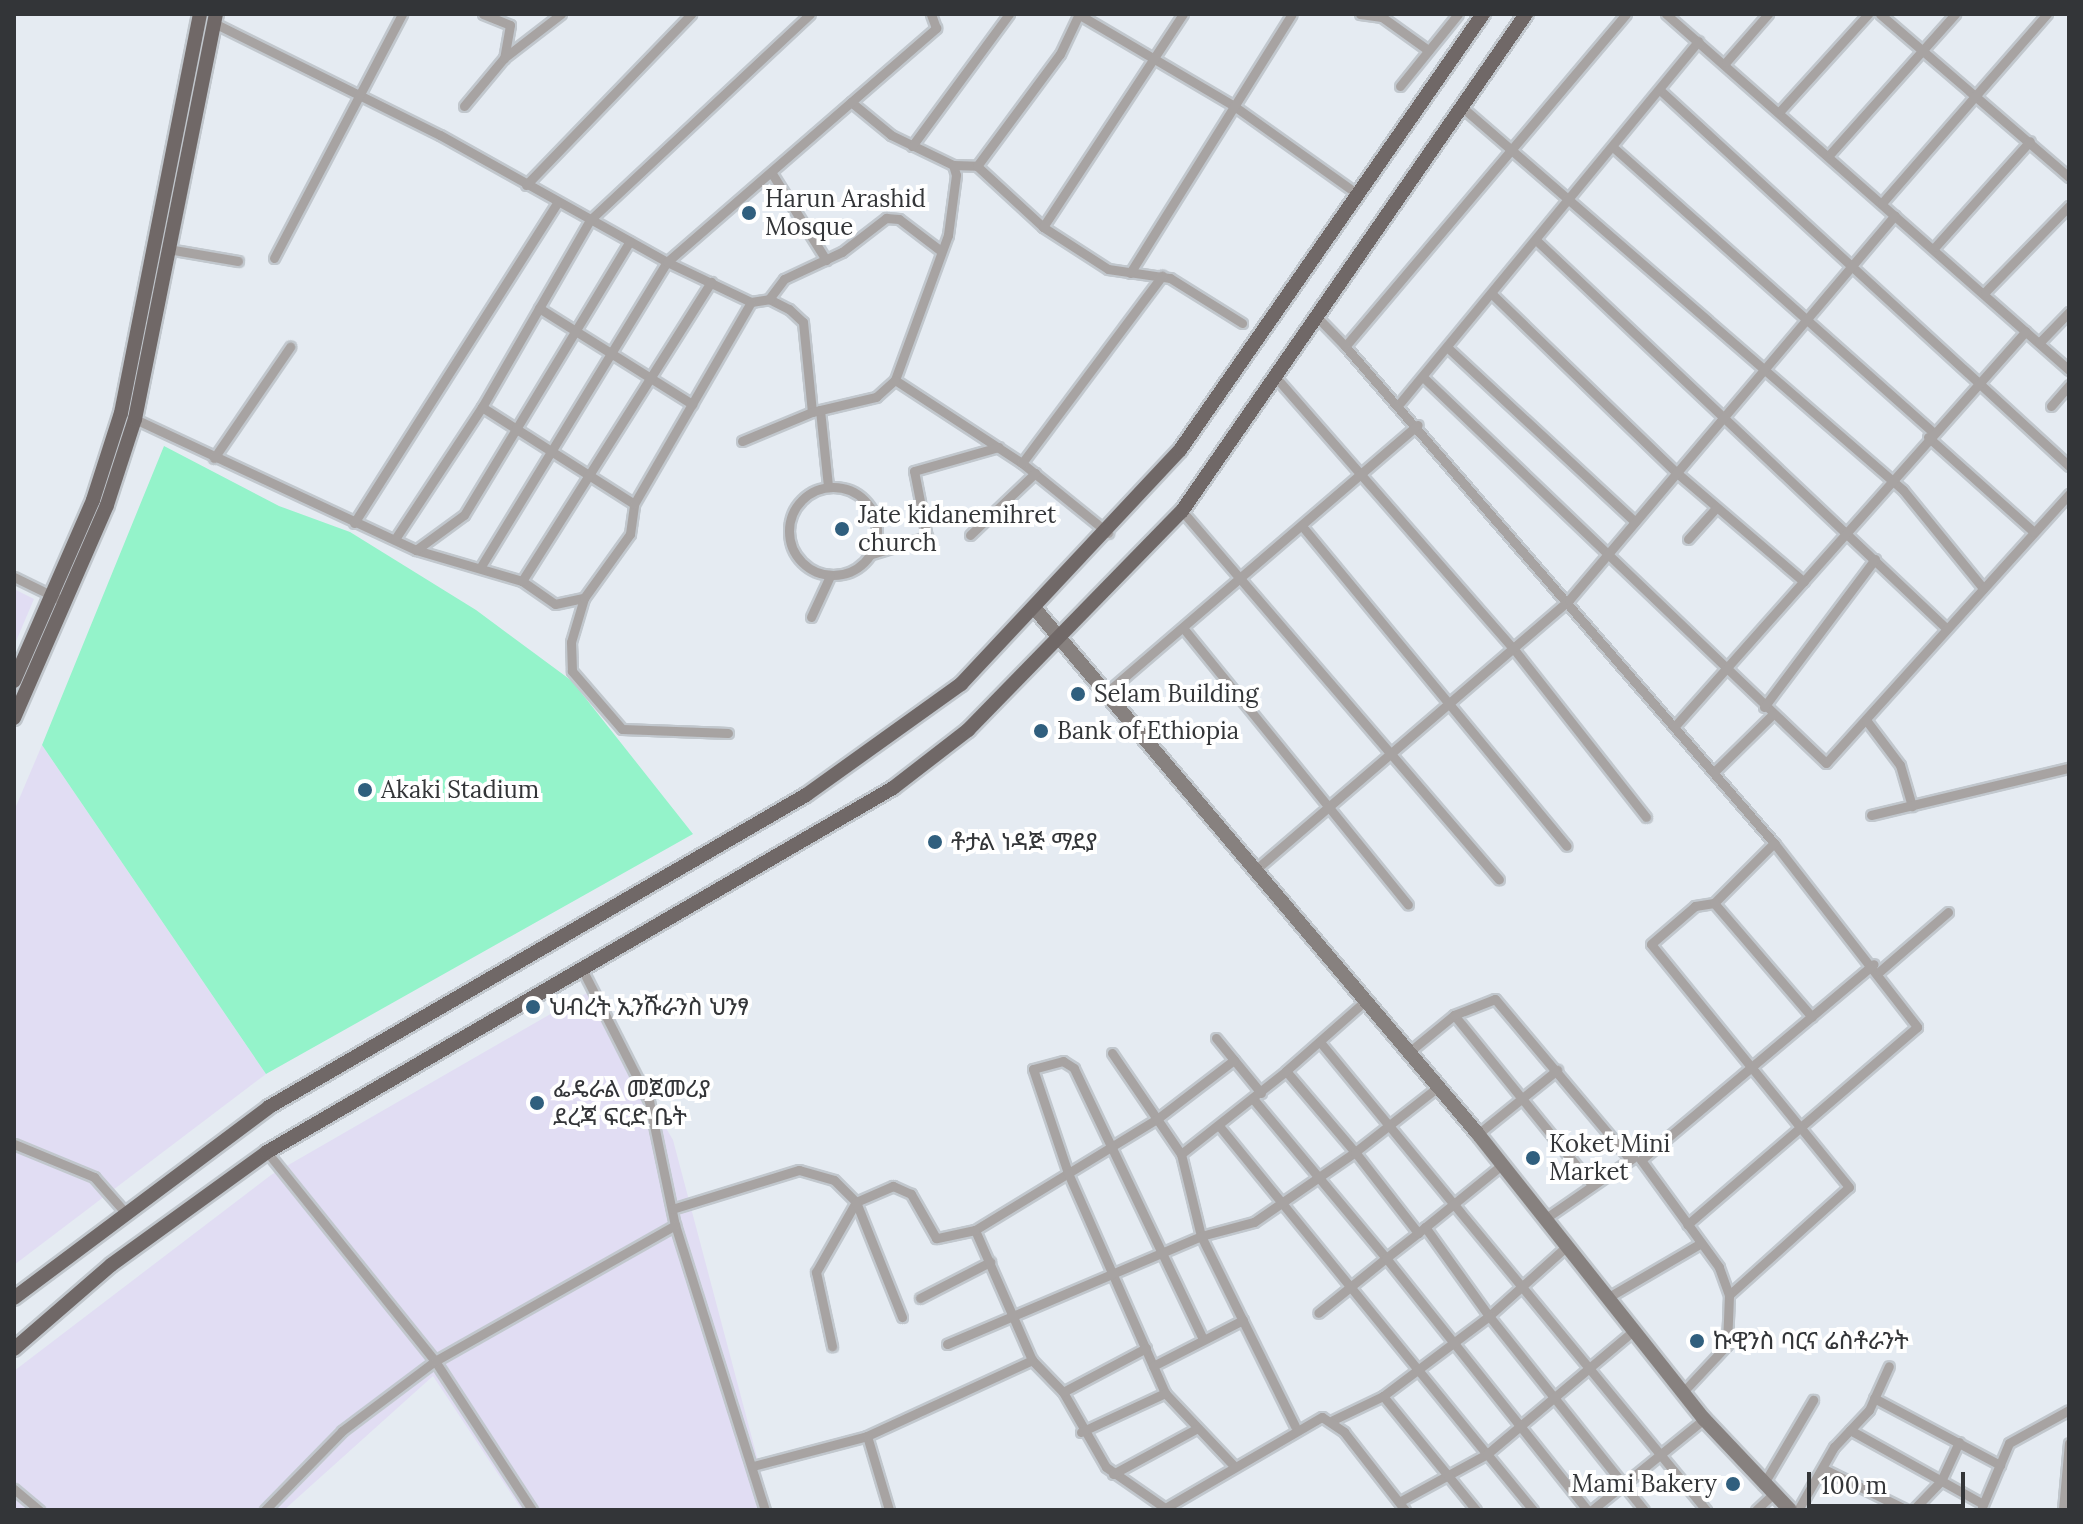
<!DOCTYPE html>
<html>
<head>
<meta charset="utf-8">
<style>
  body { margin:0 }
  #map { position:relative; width:2083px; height:1524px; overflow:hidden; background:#e5ebf2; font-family:Lora,"Noto Sans Ethiopic",serif }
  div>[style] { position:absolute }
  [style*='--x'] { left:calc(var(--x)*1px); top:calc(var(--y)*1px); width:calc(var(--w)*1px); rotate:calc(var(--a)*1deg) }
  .industrial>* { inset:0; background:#e1ddf3 }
  .green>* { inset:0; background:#94f3ca }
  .roads { filter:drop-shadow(2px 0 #c1c7cd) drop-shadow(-2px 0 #c1c7cd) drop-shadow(0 2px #c1c7cd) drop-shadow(0 -2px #c1c7cd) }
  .street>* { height:9px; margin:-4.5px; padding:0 4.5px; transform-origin:4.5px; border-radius:4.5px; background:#a7a3a2 }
  .street>.ring { margin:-4.5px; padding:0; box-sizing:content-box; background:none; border:9px solid #a7a3a2; border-radius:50% }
  .secondary>* { height:14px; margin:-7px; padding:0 7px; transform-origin:7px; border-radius:7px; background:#87817f }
  .primary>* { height:14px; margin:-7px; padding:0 7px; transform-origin:7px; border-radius:7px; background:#706867 }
  .dots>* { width:22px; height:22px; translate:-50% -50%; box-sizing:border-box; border:4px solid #fff; border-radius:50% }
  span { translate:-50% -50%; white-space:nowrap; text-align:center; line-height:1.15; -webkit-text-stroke:8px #fff; paint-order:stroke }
  .poi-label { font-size:24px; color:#333538 }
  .left { translate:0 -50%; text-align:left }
  .right { translate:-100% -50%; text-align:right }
  .frame { position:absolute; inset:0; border:16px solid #333538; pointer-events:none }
  .scale { position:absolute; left:1807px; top:1472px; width:158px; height:36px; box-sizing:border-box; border:4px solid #333538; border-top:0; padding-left:10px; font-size:24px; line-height:28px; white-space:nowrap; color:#333538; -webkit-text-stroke:6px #fff; paint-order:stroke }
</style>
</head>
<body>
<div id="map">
  <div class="industrial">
    <div style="clip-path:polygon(14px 589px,34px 599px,14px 646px)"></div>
    <div style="clip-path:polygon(42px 745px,266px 1074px,14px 1265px,14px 811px)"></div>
    <div style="clip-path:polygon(587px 993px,673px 1140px,771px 1510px,522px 1510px,433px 1376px,284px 1510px,14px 1510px,14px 1371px,271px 1175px)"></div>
  </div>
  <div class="green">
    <div style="clip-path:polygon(164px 446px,279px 506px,350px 532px,476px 610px,572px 681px,693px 834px,266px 1074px,42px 745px)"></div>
  </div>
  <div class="roads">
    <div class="street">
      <div style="--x:483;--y:14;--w:29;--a:22"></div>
      <div style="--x:510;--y:25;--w:34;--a:100"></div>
      <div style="--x:1078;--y:14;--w:181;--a:30.5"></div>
      <div style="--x:1234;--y:106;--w:153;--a:35.5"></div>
      <div style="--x:1360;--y:14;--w:22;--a:8"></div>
      <div style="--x:1382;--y:17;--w:57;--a:35.7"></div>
      <div style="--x:1626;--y:14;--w:435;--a:130.2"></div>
      <div style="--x:1345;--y:346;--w:657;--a:49.2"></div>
      <div style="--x:1774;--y:843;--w:233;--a:52.1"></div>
      <div style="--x:1917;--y:1027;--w:303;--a:139.3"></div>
      <div style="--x:1666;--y:14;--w:538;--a:41.46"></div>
      <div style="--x:1880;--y:14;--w:250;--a:40.8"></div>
      <div style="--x:214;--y:23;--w:252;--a:26.4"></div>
      <div style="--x:440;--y:135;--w:260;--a:29.2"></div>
      <div style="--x:667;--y:262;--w:93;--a:25.5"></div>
      <div style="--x:751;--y:302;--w:18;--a:-9"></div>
      <div style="--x:769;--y:299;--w:22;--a:27"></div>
      <div style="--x:789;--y:309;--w:19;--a:43"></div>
      <div style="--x:803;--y:322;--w:90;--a:84.3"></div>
      <div style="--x:1726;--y:62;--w:64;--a:-48.8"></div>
      <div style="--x:1400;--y:86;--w:92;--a:-51.1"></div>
      <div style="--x:1661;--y:91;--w:554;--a:42.59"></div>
      <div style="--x:851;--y:102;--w:52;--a:39.5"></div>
      <div style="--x:891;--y:135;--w:69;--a:25.8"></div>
      <div style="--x:953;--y:165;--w:10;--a:73"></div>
      <div style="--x:956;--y:175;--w:61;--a:97.6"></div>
      <div style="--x:948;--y:235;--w:154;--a:110.1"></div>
      <div style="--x:895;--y:380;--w:152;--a:33.2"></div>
      <div style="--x:1022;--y:463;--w:111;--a:39.1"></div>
      <div style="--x:464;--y:106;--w:62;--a:-50.2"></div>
      <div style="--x:504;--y:58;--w:72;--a:-37.7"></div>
      <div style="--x:1463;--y:108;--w:583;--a:40.96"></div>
      <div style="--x:1903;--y:490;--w:127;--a:50.8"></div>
      <div style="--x:1781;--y:110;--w:130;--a:-47.8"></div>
      <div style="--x:912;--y:146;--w:164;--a:-53.7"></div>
      <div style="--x:1614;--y:148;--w:426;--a:41.7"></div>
      <div style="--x:1830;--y:154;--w:188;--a:-48.2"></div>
      <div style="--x:953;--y:165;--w:24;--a:2"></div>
      <div style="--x:977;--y:166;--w:90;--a:42.7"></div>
      <div style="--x:1043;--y:227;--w:77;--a:32.9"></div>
      <div style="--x:1108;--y:269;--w:63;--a:8.3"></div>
      <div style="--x:1170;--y:278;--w:85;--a:32"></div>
      <div style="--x:977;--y:166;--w:139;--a:-53.5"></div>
      <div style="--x:1060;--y:54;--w:44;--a:-64.6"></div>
      <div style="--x:771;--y:172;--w:104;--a:58"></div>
      <div style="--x:526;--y:185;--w:238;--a:-46"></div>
      <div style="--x:1882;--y:203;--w:251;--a:-48.9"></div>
      <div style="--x:1043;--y:227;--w:255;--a:-56.7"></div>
      <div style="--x:1536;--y:240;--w:564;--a:43.42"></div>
      <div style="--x:1935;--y:247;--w:142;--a:-48.1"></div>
      <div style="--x:168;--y:249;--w:71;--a:9.7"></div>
      <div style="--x:274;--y:258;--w:276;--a:-62.3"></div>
      <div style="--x:1130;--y:273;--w:305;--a:-58"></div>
      <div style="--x:1985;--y:292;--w:120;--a:-45.7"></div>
      <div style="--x:1492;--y:294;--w:257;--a:44.1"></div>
      <div style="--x:1677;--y:473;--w:167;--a:40.6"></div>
      <div style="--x:769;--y:299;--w:25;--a:-53"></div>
      <div style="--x:784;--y:279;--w:64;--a:-25"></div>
      <div style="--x:842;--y:252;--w:56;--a:-37.7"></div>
      <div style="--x:886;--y:218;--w:13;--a:4"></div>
      <div style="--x:899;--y:219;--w:53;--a:37.3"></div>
      <div style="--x:539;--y:308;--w:181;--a:32.1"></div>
      <div style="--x:1320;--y:320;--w:36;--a:46"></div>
      <div style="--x:2039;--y:343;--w:43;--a:-45.9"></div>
      <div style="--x:1448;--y:348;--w:255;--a:42.9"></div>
      <div style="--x:1423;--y:377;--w:558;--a:43.77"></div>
      <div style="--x:1826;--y:763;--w:363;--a:-47.9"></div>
      <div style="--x:1279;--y:381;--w:355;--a:48.8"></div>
      <div style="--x:1513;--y:648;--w:215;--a:51.8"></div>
      <div style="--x:1400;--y:403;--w:469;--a:-50.5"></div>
      <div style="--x:2051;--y:406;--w:28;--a:-49"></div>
      <div style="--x:482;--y:407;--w:180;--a:32.5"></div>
      <div style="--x:820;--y:410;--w:76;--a:84"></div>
      <div style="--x:135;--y:419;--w:310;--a:25"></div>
      <div style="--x:416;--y:550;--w:110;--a:16.3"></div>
      <div style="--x:522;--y:581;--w:40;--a:34.9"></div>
      <div style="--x:555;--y:604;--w:30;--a:-12"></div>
      <div style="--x:1928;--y:437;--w:142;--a:41.9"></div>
      <div style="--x:742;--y:441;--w:76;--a:-22.5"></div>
      <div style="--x:812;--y:412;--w:66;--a:-13.2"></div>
      <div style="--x:876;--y:397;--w:25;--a:-42"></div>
      <div style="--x:214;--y:458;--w:135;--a:-55.6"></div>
      <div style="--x:1022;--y:463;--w:234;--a:-53.2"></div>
      <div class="ring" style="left:789px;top:487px;width:79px;height:79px"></div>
      <div style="--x:1182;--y:511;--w:486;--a:49.3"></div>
      <div style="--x:354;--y:523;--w:379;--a:-57.6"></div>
      <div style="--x:1302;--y:526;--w:415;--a:50.4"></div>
      <div style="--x:970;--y:535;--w:90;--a:-43.6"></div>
      <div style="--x:395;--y:539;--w:158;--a:-56.6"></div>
      <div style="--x:482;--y:407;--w:216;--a:-60"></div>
      <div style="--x:590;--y:220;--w:301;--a:-43.1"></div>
      <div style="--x:1688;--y:539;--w:42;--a:-47.9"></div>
      <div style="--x:416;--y:550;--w:59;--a:-36.1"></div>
      <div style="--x:464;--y:515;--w:320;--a:-58.8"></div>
      <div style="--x:872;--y:554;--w:58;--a:-17.2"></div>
      <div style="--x:927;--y:537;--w:67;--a:-101.1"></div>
      <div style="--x:914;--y:471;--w:88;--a:-15.8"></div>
      <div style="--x:480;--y:568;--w:359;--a:-58.6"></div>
      <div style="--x:667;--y:262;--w:357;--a:-41"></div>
      <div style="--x:936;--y:28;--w:15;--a:-110"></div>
      <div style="--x:14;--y:577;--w:57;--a:26.1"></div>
      <div style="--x:522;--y:581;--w:354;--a:-57.7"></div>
      <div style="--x:811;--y:617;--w:45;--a:-65.1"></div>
      <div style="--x:1184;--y:629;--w:355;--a:50.9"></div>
      <div style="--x:1106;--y:693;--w:411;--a:-40.7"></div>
      <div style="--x:1764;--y:707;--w:185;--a:-53.1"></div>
      <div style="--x:1866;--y:720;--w:56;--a:52.9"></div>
      <div style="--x:1900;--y:765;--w:43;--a:73.7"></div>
      <div style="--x:1675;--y:726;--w:528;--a:-48.38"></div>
      <div style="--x:728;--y:733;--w:106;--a:-177.8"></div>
      <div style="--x:622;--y:729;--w:77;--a:-130.8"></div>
      <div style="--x:572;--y:671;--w:29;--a:-92"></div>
      <div style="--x:571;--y:642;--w:46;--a:-73.5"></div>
      <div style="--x:584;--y:598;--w:79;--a:-54.3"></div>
      <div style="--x:630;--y:534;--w:30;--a:-82"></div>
      <div style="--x:634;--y:504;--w:233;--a:-59.9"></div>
      <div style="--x:1714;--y:772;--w:81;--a:-44.5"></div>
      <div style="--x:1871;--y:815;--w:204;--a:-13.4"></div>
      <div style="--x:1254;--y:871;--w:416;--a:-40.7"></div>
      <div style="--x:1569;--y:600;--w:504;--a:-49.74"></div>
      <div style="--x:1714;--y:903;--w:85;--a:-45"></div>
      <div style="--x:581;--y:967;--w:150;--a:63.1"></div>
      <div style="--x:649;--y:1101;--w:127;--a:78.2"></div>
      <div style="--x:675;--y:1225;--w:299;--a:72.5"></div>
      <div style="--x:1880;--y:971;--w:90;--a:-40.9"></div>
      <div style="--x:1365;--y:1001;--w:106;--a:138.5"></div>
      <div style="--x:1286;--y:1071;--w:106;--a:49.6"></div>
      <div style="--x:1355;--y:1152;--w:105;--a:-38.1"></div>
      <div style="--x:1454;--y:1015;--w:219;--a:50.9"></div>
      <div style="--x:1216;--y:1038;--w:71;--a:50.7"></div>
      <div style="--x:1320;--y:1042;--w:607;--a:50.48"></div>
      <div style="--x:1409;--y:1052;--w:58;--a:-39.4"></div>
      <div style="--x:1454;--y:1015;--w:44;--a:-21.3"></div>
      <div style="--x:1495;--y:999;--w:207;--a:49.9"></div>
      <div style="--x:1112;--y:1053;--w:122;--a:55.7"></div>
      <div style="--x:1181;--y:1154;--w:84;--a:76.3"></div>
      <div style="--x:1201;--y:1236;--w:212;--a:63.7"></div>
      <div style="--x:1254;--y:1100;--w:206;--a:50.1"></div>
      <div style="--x:1386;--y:1258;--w:87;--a:141"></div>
      <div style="--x:1220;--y:1127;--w:422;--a:50.8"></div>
      <div style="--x:1487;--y:1454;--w:100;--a:151.4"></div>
      <div style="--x:1478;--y:1134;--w:102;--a:-39"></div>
      <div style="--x:14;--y:1144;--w:87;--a:22.4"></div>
      <div style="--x:94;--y:1177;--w:44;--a:48.7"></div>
      <div style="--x:267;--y:1152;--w:268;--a:51.2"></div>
      <div style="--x:435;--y:1361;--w:178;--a:56.9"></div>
      <div style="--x:1181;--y:1154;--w:134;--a:-38.3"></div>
      <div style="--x:672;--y:1209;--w:133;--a:-17.1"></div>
      <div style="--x:799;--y:1170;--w:36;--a:16"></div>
      <div style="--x:834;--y:1180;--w:31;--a:45"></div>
      <div style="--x:856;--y:1202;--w:81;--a:119.7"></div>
      <div style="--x:816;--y:1272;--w:76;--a:77.8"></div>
      <div style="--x:1546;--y:1218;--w:106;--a:-34.6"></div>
      <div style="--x:1425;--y:1227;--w:110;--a:54.3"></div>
      <div style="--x:1489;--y:1316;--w:103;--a:-41.9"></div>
      <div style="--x:975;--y:1230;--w:213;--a:-31.4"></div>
      <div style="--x:1157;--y:1119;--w:97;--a:-37.5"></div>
      <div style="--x:1418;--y:1233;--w:41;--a:142"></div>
      <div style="--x:1386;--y:1258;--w:322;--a:51.4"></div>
      <div style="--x:1729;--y:1295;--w:161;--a:-42"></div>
      <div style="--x:1849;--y:1187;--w:313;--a:-129.2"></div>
      <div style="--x:1651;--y:944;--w:58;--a:-40.8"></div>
      <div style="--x:1695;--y:906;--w:19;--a:-9"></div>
      <div style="--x:1714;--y:903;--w:150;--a:49.3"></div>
      <div style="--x:920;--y:1298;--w:79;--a:-27.2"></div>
      <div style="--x:1607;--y:1298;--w:109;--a:-30.3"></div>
      <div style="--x:1203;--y:1339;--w:300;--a:-115.5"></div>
      <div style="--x:1074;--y:1068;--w:13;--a:-148"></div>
      <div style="--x:1063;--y:1061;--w:31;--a:165"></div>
      <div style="--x:1033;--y:1069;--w:110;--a:71.4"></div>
      <div style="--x:1068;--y:1173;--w:240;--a:66.2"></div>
      <div style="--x:1165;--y:1393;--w:99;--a:46.6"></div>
      <div style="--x:947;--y:1344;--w:276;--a:-23"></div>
      <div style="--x:1201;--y:1236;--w:55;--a:-14.8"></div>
      <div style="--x:1254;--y:1222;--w:123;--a:-34.7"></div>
      <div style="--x:1355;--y:1152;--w:103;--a:52.1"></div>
      <div style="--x:1418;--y:1233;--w:109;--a:-39.1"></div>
      <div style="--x:1032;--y:1360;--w:45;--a:45.9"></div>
      <div style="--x:1063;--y:1392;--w:86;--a:60.2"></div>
      <div style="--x:1106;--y:1467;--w:72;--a:34.8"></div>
      <div style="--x:1153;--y:1366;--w:101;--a:-27.1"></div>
      <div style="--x:1063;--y:1392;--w:94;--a:-27.9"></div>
      <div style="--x:1683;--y:1392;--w:64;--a:-46.9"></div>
      <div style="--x:1727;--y:1345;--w:50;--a:-87.7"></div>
      <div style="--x:1729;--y:1295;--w:30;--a:-110"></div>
      <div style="--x:1719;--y:1267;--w:132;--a:-126.1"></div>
      <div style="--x:1641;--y:1160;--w:304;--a:-40.1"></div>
      <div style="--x:1383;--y:1396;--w:147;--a:50.8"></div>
      <div style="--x:1874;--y:1398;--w:143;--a:28"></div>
      <div style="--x:1333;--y:1420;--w:55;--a:-25.6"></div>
      <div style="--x:1383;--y:1396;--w:133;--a:-37"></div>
      <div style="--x:1489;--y:1316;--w:248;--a:51.4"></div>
      <div style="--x:1850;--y:1430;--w:152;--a:29.1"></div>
      <div style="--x:1081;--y:1432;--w:93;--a:-24.9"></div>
      <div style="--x:867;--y:1436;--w:77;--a:73.4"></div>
      <div style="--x:753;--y:1466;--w:118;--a:-14.7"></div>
      <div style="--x:867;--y:1436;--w:182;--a:-24.7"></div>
      <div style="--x:1032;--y:1360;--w:142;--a:-113.7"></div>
      <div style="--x:975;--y:1230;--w:40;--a:168"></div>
      <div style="--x:936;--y:1238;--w:51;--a:-119.6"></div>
      <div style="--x:911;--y:1194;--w:20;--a:-156"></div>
      <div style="--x:893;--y:1186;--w:40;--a:156.6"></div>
      <div style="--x:856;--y:1202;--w:124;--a:68.2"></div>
      <div style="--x:1826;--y:1470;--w:90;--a:26.3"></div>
      <div style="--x:1113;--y:1474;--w:94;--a:-28.5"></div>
      <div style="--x:1763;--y:1485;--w:99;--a:-59.5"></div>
      <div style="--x:14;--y:1489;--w:33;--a:40"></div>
      <div style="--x:1982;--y:1507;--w:69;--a:-67.1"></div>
      <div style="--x:2009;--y:1443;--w:68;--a:-28.8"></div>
      <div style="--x:265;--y:1510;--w:110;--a:-45.7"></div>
      <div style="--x:342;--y:1431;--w:116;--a:-37"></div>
      <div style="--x:435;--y:1361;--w:276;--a:-29.5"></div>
      <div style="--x:1162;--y:1510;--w:185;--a:-30.2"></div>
      <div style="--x:1322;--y:1417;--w:27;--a:34"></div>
      <div style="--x:1344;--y:1432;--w:99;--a:52"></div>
      <div style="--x:1533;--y:1510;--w:72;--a:-129.4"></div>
      <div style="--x:1487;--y:1454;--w:192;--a:-40.1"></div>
      <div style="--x:1592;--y:1510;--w:144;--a:-39.1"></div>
      <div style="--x:1756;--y:1510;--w:22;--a:-43"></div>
      <div style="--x:1798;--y:1510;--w:73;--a:-60.3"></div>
      <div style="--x:1834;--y:1447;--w:51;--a:-46.6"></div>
      <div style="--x:1869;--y:1410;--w:48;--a:-65.6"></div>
      <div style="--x:1913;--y:1510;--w:40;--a:-46"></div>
      <div style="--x:1941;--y:1481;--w:43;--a:-65.2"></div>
      <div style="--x:2063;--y:1510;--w:67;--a:-84.9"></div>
    </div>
    <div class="secondary">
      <div style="--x:1036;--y:610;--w:686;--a:49.85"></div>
      <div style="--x:1478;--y:1134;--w:364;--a:51.6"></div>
      <div style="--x:1704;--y:1419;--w:125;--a:46.6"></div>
    </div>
    <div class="primary">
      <div style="--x:14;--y:681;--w:197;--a:-66.4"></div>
      <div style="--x:93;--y:500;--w:91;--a:-72.2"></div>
      <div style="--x:121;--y:413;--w:407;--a:-78.8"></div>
      <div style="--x:14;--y:718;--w:232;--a:-66.4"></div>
      <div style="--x:107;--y:505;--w:90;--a:-72"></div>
      <div style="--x:135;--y:419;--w:413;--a:-78.7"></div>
      <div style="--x:14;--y:1298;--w:319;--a:-36.8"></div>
      <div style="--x:269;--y:1107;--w:621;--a:-30.16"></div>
      <div style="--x:806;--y:795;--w:191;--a:-35.6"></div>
      <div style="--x:961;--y:684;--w:320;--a:-46.9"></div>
      <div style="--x:1180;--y:450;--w:531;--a:-55.2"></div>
      <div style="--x:14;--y:1349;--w:128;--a:-40.9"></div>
      <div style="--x:111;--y:1265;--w:193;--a:-35.9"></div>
      <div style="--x:267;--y:1152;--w:724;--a:-30.18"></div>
      <div style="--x:893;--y:788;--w:95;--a:-37.7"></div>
      <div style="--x:968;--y:730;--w:306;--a:-45.7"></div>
      <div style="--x:1182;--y:511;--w:604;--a:-55.31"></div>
    </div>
  </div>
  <div class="dots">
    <div style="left:749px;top:213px;background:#305f7e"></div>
    <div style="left:842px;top:529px;background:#305f7e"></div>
    <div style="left:1078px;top:694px;background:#305f7e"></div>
    <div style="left:1041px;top:731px;background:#305f7e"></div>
    <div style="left:365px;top:790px;background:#305f7e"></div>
    <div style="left:935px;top:842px;background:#305f7e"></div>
    <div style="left:533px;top:1007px;background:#305f7e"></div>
    <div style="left:537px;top:1103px;background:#305f7e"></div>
    <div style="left:1533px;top:1158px;background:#305f7e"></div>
    <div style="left:1697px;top:1341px;background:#305f7e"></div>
    <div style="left:1733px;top:1484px;background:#305f7e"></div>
  </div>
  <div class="poi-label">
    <span class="left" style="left:765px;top:213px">Harun Arashid<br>Mosque</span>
    <span class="left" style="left:858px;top:529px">Jate kidanemihret<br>church</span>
    <span class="left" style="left:1094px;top:694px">Selam Building</span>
    <span class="left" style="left:1057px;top:731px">Bank of Ethiopia</span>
    <span class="left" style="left:381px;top:790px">Akaki Stadium</span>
    <span class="left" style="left:951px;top:842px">ቶታል ነዳጅ ማደያ</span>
    <span class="left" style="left:549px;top:1007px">ህብረት ኢንሹራንስ ህንፃ</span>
    <span class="left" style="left:553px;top:1103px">ፌዴራል መጀመሪያ<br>ደረጃ ፍርድ ቤት</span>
    <span class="left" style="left:1549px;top:1158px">Koket Mini<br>Market</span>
    <span class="left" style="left:1713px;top:1341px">ኩዊንስ ባርና ሬስቶራንት</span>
    <span class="right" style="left:1717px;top:1484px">Mami Bakery</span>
  </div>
  <div class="frame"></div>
  <div class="scale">100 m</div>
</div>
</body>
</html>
